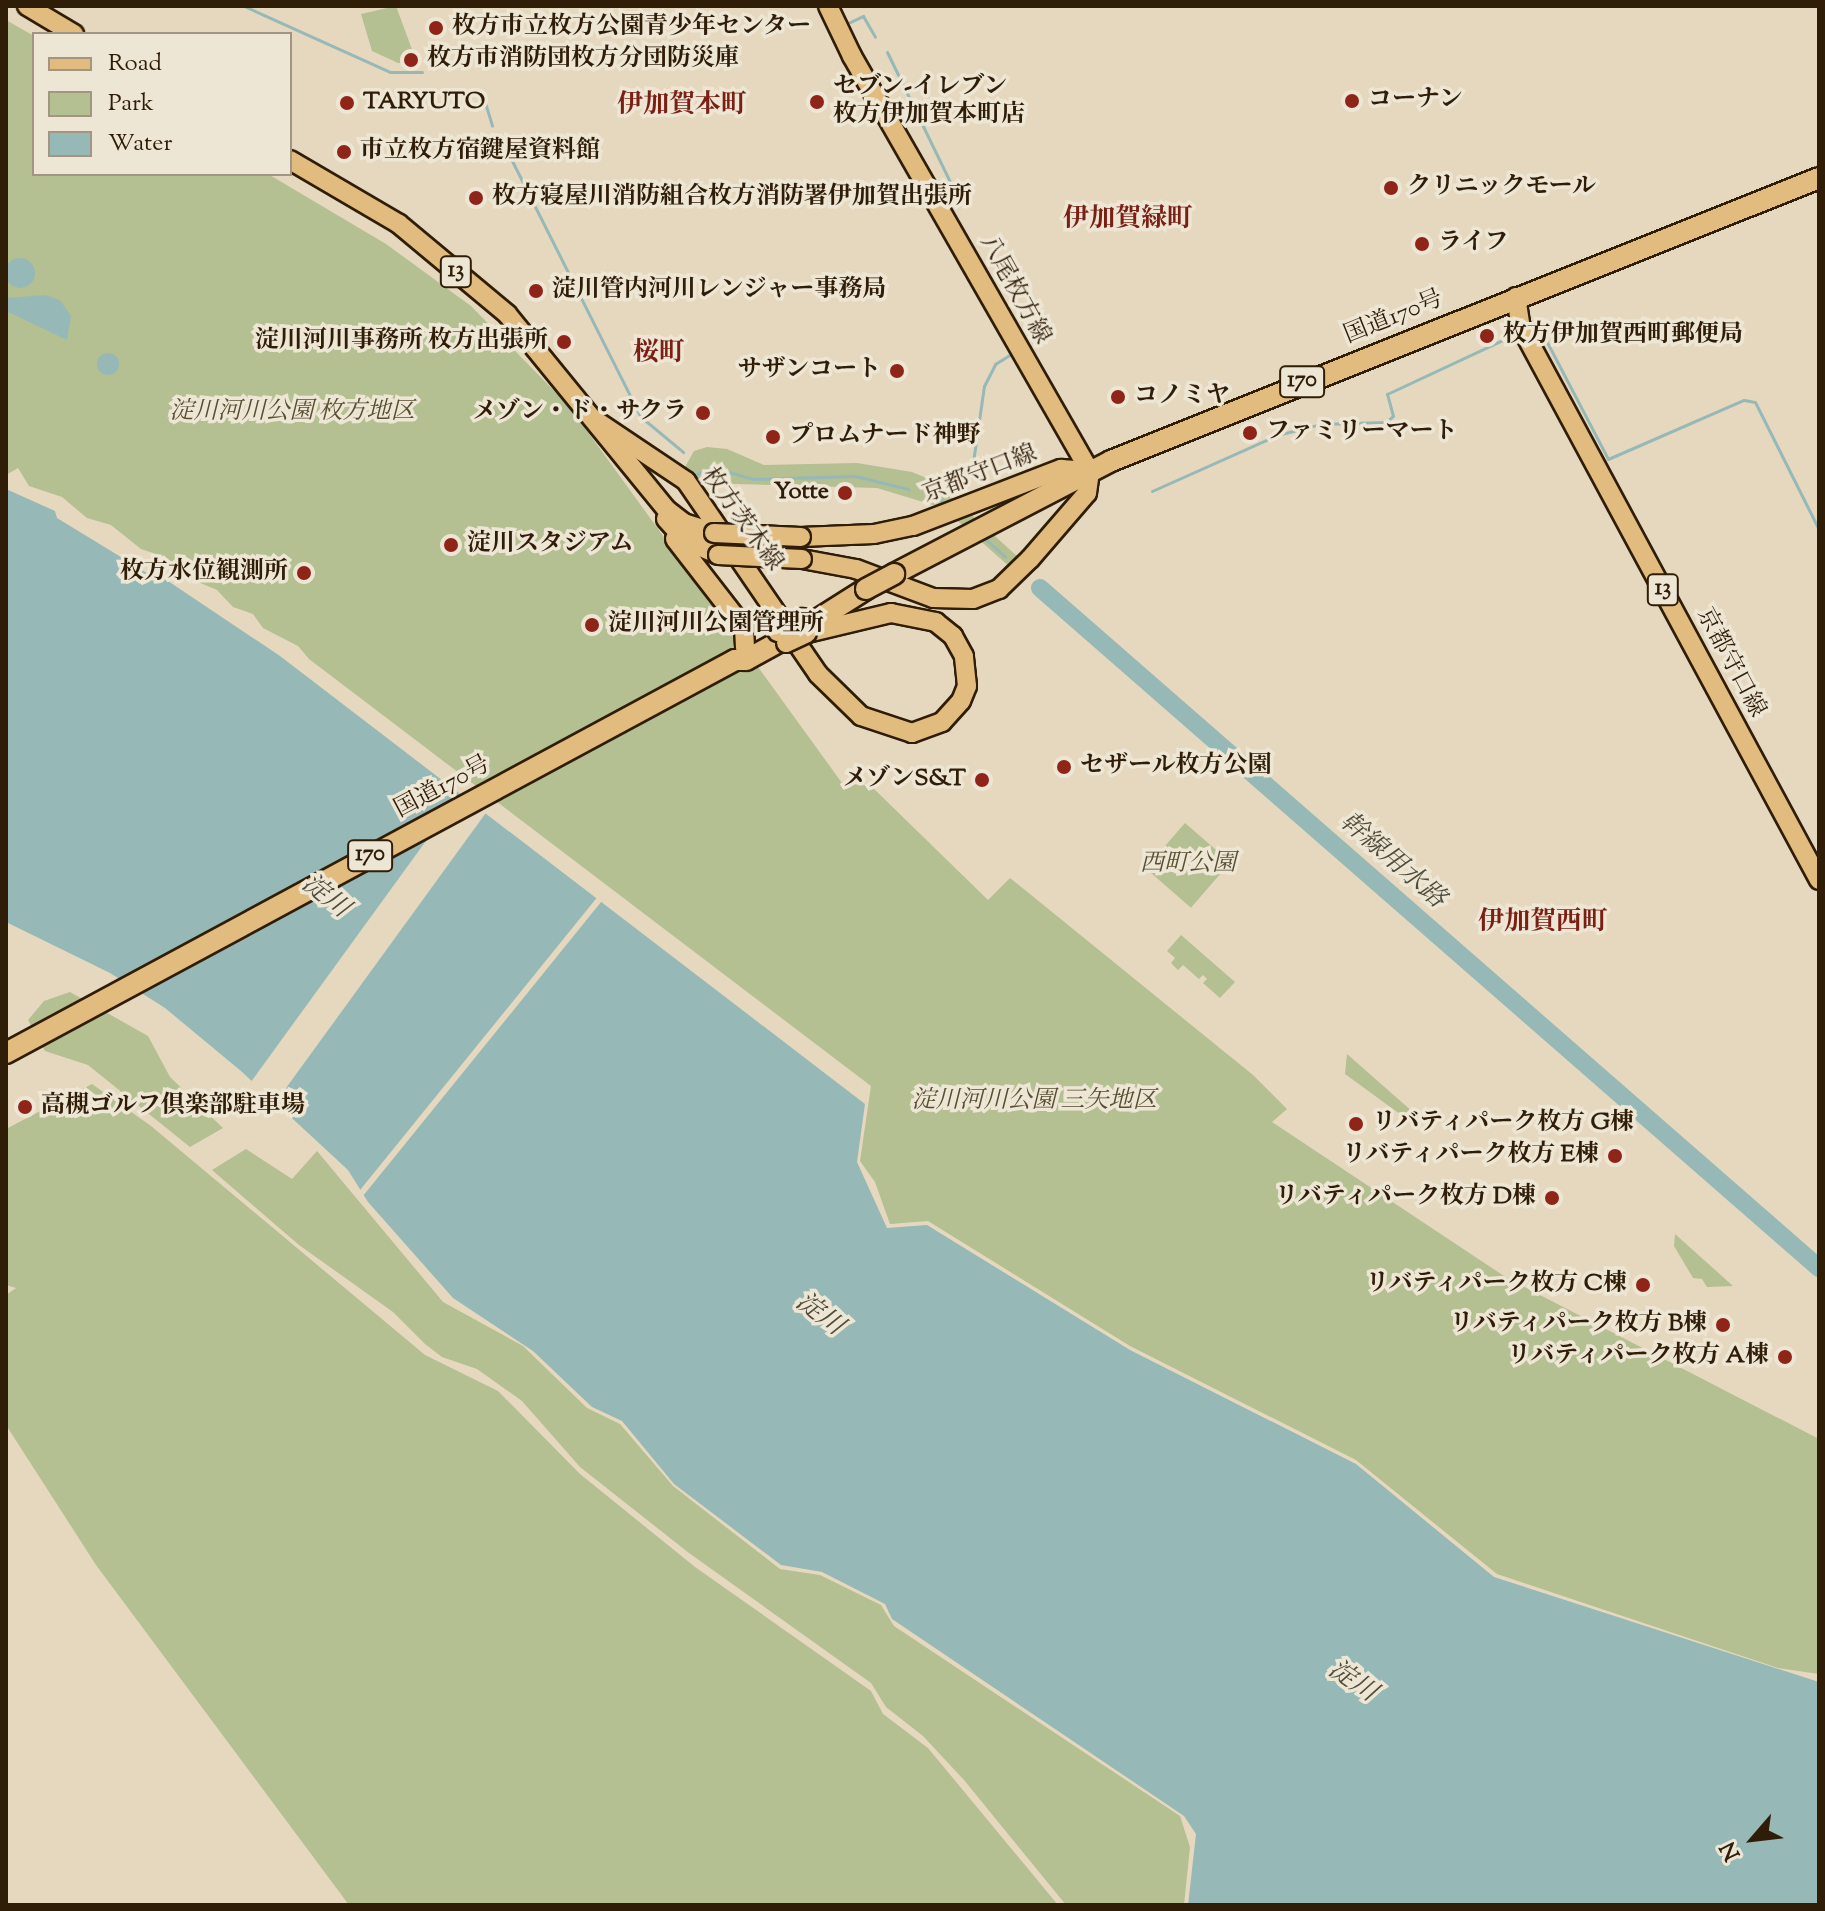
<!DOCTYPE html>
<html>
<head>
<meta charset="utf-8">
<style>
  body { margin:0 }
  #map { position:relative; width:1825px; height:1911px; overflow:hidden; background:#e5d8be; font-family:"Sorts Mill Goudy","Noto Serif JP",serif }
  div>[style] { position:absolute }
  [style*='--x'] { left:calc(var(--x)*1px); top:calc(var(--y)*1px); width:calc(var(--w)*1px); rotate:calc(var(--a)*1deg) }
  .green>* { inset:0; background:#b4bf92; transform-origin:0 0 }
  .water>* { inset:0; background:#96b9b7 }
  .round { border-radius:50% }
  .pier>* { inset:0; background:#e5d8be; transform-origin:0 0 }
  .stream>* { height:3px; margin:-1.5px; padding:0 1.5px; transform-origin:1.5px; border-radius:1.5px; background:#96b9b7 }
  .river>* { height:18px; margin:-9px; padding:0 9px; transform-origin:9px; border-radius:9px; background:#96b9b7 }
  .roads { filter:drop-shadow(2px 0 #301d07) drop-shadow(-2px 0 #301d07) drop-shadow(0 2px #301d07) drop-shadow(0 -2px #301d07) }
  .major>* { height:18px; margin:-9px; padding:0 9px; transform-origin:9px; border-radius:9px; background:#e2bc7f }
  .highway>* { height:20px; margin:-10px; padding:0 10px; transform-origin:10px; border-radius:10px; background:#e2bc7f }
  .bridges { filter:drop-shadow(2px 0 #301d07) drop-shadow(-2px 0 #301d07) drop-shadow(0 2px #301d07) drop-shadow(0 -2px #301d07) }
  .major-bridge>* { height:18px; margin:-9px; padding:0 9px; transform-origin:9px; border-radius:9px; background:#e2bc7f }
  .highway-bridge>* { height:20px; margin:-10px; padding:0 10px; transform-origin:10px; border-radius:10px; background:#e2bc7f }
  .dots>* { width:22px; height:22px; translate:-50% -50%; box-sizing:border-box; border:4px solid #eee6d5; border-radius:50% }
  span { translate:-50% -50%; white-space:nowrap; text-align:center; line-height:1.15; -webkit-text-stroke:7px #eee6d5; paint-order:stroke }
  .shield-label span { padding:2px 6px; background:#eee6d5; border:2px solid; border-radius:6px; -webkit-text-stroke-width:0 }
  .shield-label { font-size:22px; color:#301d07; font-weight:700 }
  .poi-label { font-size:24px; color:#301d07; font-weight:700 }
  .left { translate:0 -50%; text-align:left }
  .right { translate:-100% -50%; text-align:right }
  .street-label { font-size:24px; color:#301d07 }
  .park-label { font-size:24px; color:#584e31; font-style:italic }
  .neighbourhood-label { font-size:26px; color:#7a1f14; font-weight:700 }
  .water-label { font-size:26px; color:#4f4c3c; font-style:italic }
  .frame { position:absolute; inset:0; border:8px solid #301d07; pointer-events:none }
  .legend { position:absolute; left:32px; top:32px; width:260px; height:144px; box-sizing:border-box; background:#eee6d5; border:2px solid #a29683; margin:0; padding:10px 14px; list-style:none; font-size:24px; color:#301d07 }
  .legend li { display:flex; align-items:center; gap:16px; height:40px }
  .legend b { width:40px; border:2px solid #a29683 }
  .north { position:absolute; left:1713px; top:1799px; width:80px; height:80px; -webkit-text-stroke:6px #eee6d5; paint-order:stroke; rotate:242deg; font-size:22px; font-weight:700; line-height:32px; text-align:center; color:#301d07 }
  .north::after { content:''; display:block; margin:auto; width:28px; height:36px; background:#301d07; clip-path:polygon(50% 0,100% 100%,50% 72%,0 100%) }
</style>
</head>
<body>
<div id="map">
  <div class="green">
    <div style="clip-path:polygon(396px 6px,417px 63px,398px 63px,372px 51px,361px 14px)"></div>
    <div style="clip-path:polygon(6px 20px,34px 36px,34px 174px,268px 174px,386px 244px,471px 306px,569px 406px,842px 783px,871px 786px,988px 900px,1010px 878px,1253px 1075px,1287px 1109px,1272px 1122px,1507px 1278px,1819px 1439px,1819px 1674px,1778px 1668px,1497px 1574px,1356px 1460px,1130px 1346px,928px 1221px,890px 1224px,875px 1182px,860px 1161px,871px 1086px,309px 659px,298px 646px,263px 628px,253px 614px,233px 607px,217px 590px,184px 576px,165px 557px,141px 549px,111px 525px,87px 518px,62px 497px,29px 486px,18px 468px,6px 475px)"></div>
    <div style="clip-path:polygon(707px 447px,727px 449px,764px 465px,857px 463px,912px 472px,934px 481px,1019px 558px,1010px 567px,943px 508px,877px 488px,700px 483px,685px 467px,694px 451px)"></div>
    <div style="left:1185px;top:823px;width:60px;height:60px;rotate:41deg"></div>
    <div style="clip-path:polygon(1181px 935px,1235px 982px,1220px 998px,1203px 983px,1207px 979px,1203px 975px,1199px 979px,1183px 965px,1178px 970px,1171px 963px,1175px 958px,1167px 951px)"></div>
    <div style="clip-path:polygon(70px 992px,148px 1036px,170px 1077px,223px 1128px,190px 1147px,88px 1065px,45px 1051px,28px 1020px,44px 1001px)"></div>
    <div style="clip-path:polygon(1347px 1054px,1414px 1113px,1404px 1117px,1345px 1074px)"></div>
    <div style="clip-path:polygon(92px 1084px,151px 1126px,425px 1355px,498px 1391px,580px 1474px,695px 1567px,871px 1691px,883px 1714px,928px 1748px,1058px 1905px,349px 1905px,96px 1565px,6px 1425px,6px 1295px,16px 1288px,6px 1285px,6px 1129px)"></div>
    <div style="clip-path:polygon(246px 1149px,292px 1179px,317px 1151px,443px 1302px,523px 1346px,587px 1408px,620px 1424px,673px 1486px,780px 1569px,820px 1575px,881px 1605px,894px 1626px,1180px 1816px,1190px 1847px,1184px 1905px,1066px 1905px,964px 1780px,923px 1736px,886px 1707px,871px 1683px,689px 1553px,580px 1467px,522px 1401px,477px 1369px,442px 1357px,425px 1344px,393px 1312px,299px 1245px,212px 1170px)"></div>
    <div style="clip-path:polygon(1675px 1234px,1733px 1286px,1707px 1287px,1702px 1279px,1693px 1278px,1674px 1246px)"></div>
  </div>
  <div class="water">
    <div class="round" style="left:5px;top:258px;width:30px;height:30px"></div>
    <div style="clip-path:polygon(45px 295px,60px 300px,71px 316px,67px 340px,6px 311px,6px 298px)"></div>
    <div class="round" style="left:97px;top:353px;width:22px;height:22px"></div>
    <div style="clip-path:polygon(6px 489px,55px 511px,57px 518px,152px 576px,159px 575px,280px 656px,865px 1104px,857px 1162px,887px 1228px,927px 1225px,1130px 1350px,1356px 1464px,1494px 1577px,1819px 1682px,1819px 1905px,1188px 1905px,1196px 1834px,1184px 1816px,892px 1619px,885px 1604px,822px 1572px,781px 1565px,674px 1484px,622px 1421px,592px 1407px,533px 1351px,453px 1298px,368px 1202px,348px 1170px,241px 1071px,165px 1008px,110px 973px,6px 922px)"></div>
  </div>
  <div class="pier">
    <div style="left:463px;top:790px;width:32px;height:399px;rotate:36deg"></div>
    <div style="left:599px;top:895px;width:6px;height:387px;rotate:39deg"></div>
  </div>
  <div class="stream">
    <div style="--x:244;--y:6;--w:160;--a:24.3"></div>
    <div style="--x:390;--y:72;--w:32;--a:0"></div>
    <div style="--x:839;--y:6;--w:19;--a:69"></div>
    <div style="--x:846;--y:24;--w:19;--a:-25"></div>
    <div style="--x:863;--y:16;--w:24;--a:60"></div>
    <div style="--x:887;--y:52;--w:144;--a:64.1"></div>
    <div style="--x:950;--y:182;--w:22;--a:100"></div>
    <div style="--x:483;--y:96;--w:31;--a:73"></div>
    <div style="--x:502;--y:141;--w:309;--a:63.3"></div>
    <div style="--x:641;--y:417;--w:55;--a:39.8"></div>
    <div style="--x:1537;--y:323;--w:153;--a:62.4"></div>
    <div style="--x:1608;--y:459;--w:148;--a:-23.5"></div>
    <div style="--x:1744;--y:400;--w:11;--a:10"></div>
    <div style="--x:1755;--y:402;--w:143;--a:63.4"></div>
    <div style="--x:697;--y:474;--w:17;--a:-25"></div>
    <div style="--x:712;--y:467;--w:43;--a:16.3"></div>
    <div style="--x:753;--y:479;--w:102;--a:-1.7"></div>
    <div style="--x:855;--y:476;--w:55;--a:13.8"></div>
    <div style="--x:981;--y:474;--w:10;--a:-151"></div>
    <div style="--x:972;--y:469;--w:84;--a:-81.8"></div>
    <div style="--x:984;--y:386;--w:25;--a:-63"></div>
    <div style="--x:995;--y:364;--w:19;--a:-32"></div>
    <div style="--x:926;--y:491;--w:24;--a:33"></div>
    <div style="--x:1152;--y:491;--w:137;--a:-24.1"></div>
    <div style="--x:1277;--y:435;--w:45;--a:-14"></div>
    <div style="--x:1321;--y:424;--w:65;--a:-1.8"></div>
    <div style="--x:1386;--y:422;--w:9;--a:-41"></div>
    <div style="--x:1393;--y:416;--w:23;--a:-105"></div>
    <div style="--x:1387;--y:394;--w:135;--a:-25"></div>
    <div style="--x:982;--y:536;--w:31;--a:42"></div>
  </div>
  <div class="river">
    <div style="--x:1040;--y:588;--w:1034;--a:41.12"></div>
  </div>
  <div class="roads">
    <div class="major">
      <div style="--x:27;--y:6;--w:55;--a:30.8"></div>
      <div style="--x:828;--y:6;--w:55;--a:64.4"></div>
      <div style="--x:852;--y:56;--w:478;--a:60.2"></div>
      <div style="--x:290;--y:160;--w:126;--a:30.4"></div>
      <div style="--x:399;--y:224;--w:141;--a:39.8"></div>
      <div style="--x:507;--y:314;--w:252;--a:50.8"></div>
      <div style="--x:666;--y:509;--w:23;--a:38"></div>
      <div style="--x:684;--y:523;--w:32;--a:18"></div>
      <div style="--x:1516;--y:297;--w:30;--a:81"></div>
      <div style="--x:1521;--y:327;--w:628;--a:61.68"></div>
      <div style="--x:592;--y:418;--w:113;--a:33.8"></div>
      <div style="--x:686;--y:481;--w:234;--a:55.6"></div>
      <div style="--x:818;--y:674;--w:60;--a:44.3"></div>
      <div style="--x:861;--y:716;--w:54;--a:18.4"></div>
      <div style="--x:912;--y:733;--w:32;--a:-20"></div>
      <div style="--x:942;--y:722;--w:28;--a:-48"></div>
      <div style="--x:961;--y:701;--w:16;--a:-68"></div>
      <div style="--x:967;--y:686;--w:30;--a:-96"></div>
      <div style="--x:964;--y:656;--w:23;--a:-119"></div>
      <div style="--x:953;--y:636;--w:22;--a:-141"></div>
      <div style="--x:936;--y:622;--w:46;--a:-168.7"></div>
      <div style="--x:891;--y:613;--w:86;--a:166.6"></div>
      <div style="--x:666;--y:519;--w:28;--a:48"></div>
      <div style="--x:685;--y:540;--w:36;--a:24"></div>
      <div style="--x:801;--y:537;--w:73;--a:-2.4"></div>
      <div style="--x:874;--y:534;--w:40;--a:-12"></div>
      <div style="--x:913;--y:526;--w:159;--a:-21.1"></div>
      <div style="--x:1061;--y:469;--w:29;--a:4"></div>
      <div style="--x:675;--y:539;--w:113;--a:52.2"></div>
      <div style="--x:744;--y:628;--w:20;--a:87"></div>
      <div style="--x:802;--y:559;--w:55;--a:10.5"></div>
      <div style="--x:856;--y:569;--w:82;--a:20.6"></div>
      <div style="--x:933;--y:598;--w:40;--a:1.4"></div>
      <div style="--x:973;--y:599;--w:28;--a:-21"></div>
      <div style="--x:999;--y:589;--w:43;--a:-44.1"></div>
      <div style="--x:1030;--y:559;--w:87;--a:-49.2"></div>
      <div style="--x:1087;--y:493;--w:22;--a:-82"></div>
    </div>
    <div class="highway">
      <div style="--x:894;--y:574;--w:245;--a:-27.5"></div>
      <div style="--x:1111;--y:461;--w:762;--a:-21.79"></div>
      <div style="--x:806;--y:627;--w:71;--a:-32.3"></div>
      <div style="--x:6;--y:1053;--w:828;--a:-28.33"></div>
      <div style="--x:735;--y:660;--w:11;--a:0"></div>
      <div style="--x:746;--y:660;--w:43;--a:-28.9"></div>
    </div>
  </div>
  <div class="bridges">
    <div class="major-bridge">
      <div style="--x:714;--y:533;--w:87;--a:2.6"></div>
      <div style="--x:718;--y:555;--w:84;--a:2.7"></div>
      <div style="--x:786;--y:643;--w:23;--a:-25"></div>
    </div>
    <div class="highway-bridge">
      <div style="--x:866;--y:589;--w:32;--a:-28"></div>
      <div style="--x:778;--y:631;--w:27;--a:-27"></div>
    </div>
  </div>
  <div class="dots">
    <div style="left:436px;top:28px;background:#8f2418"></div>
    <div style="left:411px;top:60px;background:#8f2418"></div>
    <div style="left:1352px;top:101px;background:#8f2418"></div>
    <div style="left:817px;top:102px;background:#8f2418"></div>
    <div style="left:347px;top:103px;background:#8f2418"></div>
    <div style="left:344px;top:152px;background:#8f2418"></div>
    <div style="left:1391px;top:188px;background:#8f2418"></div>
    <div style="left:476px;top:198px;background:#8f2418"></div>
    <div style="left:1422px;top:244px;background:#8f2418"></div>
    <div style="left:536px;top:291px;background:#8f2418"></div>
    <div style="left:1487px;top:336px;background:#8f2418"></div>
    <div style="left:564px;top:342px;background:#8f2418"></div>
    <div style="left:897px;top:371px;background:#8f2418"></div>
    <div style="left:1118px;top:397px;background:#8f2418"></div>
    <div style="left:703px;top:413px;background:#8f2418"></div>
    <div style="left:1250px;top:433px;background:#8f2418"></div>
    <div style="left:773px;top:437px;background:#8f2418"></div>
    <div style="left:845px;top:493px;background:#8f2418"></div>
    <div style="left:451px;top:545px;background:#8f2418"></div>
    <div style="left:304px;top:573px;background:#8f2418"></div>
    <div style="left:592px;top:625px;background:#8f2418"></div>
    <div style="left:1064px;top:767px;background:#8f2418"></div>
    <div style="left:982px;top:780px;background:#8f2418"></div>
    <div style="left:25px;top:1107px;background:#8f2418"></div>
    <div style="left:1356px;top:1124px;background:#8f2418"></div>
    <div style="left:1615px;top:1156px;background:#8f2418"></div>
    <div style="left:1552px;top:1198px;background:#8f2418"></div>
    <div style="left:1643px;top:1285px;background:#8f2418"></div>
    <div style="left:1723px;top:1325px;background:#8f2418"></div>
    <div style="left:1785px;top:1357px;background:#8f2418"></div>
  </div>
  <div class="shield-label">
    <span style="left:456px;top:272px">13</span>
    <span style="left:1302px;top:382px">170</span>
    <span style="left:1663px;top:590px">13</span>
    <span style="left:370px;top:856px">170</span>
  </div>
  <div class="poi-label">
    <span class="left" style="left:452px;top:28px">枚方市立枚方公園青少年センター</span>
    <span class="left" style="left:427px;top:60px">枚方市消防団枚方分団防災庫</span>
    <span class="left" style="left:833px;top:102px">セブン-イレブン<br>枚方伊加賀本町店</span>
    <span class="left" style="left:1368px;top:101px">コーナン</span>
    <span class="left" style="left:363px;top:103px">TARYUTO</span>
    <span class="left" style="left:360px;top:152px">市立枚方宿鍵屋資料館</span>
    <span class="left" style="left:1407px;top:188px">クリニックモール</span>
    <span class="left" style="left:492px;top:198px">枚方寝屋川消防組合枚方消防署伊加賀出張所</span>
    <span class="left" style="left:1438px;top:244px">ライフ</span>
    <span class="left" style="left:552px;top:291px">淀川管内河川レンジャー事務局</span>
    <span class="left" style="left:1503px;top:336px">枚方伊加賀西町郵便局</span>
    <span class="right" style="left:548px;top:342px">淀川河川事務所 枚方出張所</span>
    <span class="right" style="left:881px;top:371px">サザンコート</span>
    <span class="left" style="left:1134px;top:397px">コノミヤ</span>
    <span class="right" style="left:687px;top:413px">メゾン・ド・サクラ</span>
    <span class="left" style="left:1266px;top:433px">ファミリーマート</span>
    <span class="left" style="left:789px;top:437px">プロムナード神野</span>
    <span class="right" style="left:829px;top:493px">Yotte</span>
    <span class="left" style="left:467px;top:545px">淀川スタジアム</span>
    <span class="right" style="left:288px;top:573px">枚方水位観測所</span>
    <span class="left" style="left:608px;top:625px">淀川河川公園管理所</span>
    <span class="left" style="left:1080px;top:767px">セザール枚方公園</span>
    <span class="right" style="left:966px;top:780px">メゾンS&amp;T</span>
    <span class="left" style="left:41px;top:1107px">高槻ゴルフ倶楽部駐車場</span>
    <span class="left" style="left:1372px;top:1124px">リバティパーク枚方 G棟</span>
    <span class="right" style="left:1599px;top:1156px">リバティパーク枚方 E棟</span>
    <span class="right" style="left:1536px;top:1198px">リバティパーク枚方 D棟</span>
    <span class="right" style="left:1627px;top:1285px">リバティパーク枚方 C棟</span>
    <span class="right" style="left:1707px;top:1325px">リバティパーク枚方 B棟</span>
    <span class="right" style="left:1769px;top:1357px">リバティパーク枚方 A棟</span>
  </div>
  <div class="street-label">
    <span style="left:1014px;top:290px;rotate:61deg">八尾枚方線</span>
    <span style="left:1394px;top:318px;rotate:-22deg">国道170号</span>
    <span style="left:980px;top:475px;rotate:-21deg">京都守口線</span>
    <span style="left:741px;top:520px;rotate:54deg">枚方茨木線</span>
    <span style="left:1730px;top:663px;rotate:62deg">京都守口線</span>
    <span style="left:443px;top:788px;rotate:-28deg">国道170号</span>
  </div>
  <div class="park-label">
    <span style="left:292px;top:413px">淀川河川公園 枚方地区</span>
    <span style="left:1188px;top:865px">西町公園</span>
    <span style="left:1034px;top:1102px">淀川河川公園 三矢地区</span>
  </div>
  <div class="neighbourhood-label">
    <span style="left:682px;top:106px">伊加賀本町</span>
    <span style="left:1128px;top:220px">伊加賀緑町</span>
    <span style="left:659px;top:354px">桜町</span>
    <span style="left:1543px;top:923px">伊加賀西町</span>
  </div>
  <div class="water-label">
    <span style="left:1392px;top:861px;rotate:41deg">幹線用水路</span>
    <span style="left:325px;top:897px;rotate:38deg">淀川</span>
    <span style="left:819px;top:1315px;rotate:37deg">淀川</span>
    <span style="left:1352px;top:1682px;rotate:34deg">淀川</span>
  </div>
  <div class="frame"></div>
  <ul class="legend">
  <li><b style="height:10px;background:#e2bc7f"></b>Road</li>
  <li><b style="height:22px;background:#b4bf92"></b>Park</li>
  <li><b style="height:22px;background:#96b9b7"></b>Water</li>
  </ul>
  <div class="north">N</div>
</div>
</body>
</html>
